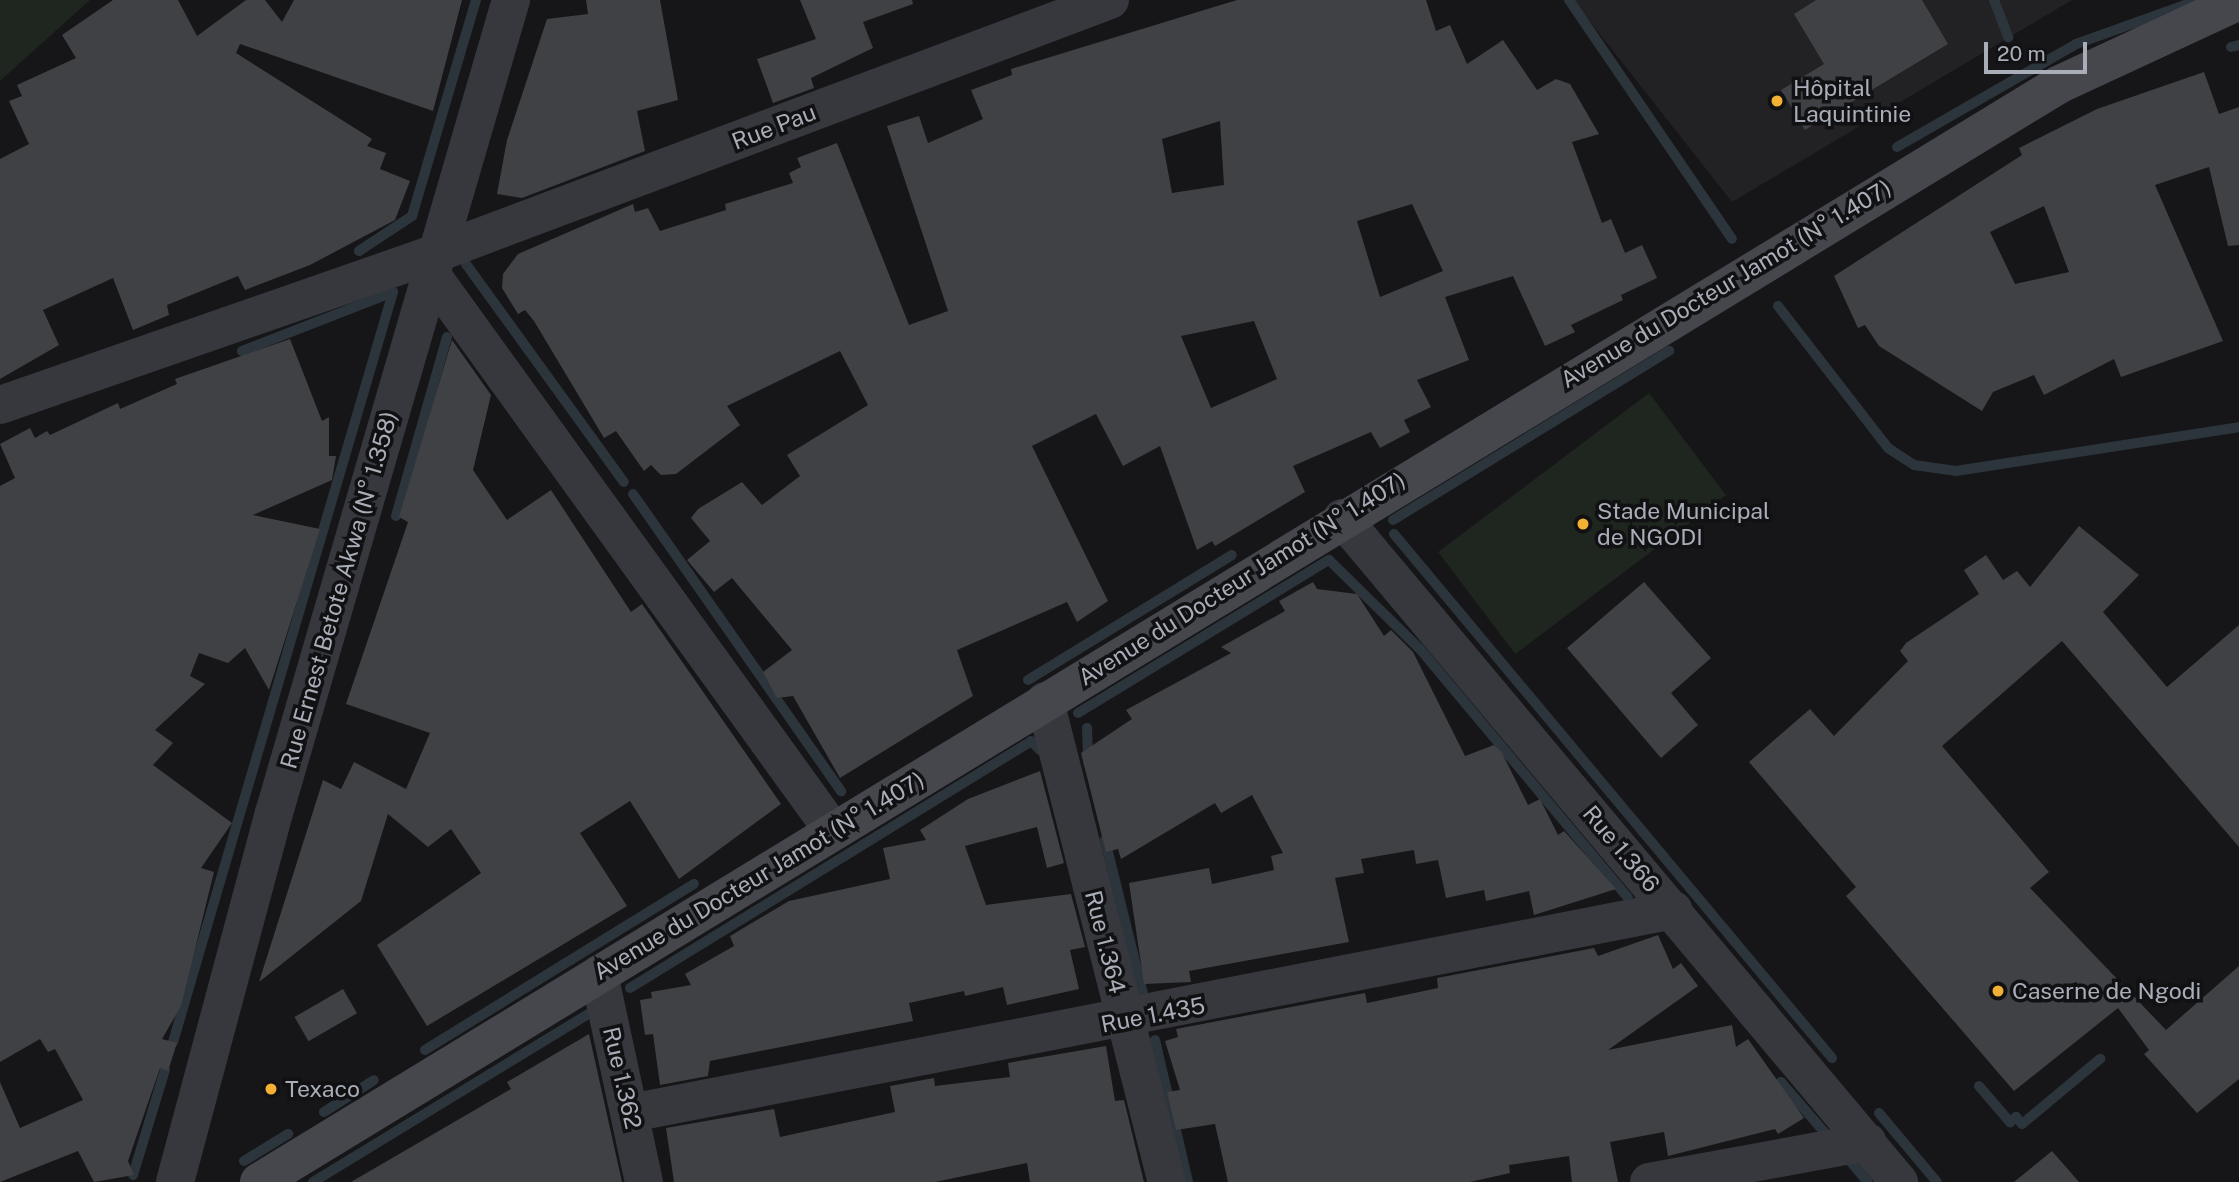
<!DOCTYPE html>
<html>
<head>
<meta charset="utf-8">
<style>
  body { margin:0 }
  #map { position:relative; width:2239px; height:1182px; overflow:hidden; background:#161618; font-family:"Public Sans",sans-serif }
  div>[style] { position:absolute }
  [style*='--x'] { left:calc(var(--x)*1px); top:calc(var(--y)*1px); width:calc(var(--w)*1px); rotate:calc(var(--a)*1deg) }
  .built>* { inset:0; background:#222225 }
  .green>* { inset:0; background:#1e261f; transform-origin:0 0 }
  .stream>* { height:10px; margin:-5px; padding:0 5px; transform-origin:5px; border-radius:5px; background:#2c353c }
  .building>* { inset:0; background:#404145; transform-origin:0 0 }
  .street>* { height:38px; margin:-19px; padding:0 19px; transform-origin:19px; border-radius:19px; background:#37383d }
  .secondary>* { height:38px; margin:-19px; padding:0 19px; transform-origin:19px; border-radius:19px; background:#45474d }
  .dots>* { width:19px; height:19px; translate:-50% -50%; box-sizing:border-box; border:4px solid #111113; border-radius:50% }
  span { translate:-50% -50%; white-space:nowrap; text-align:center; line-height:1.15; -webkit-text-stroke:7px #111113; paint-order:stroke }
  .poi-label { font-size:23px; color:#a8adb8 }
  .left { translate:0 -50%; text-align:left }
  .street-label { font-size:23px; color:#a8adb8 }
  .scale { position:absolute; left:1984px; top:42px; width:103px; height:32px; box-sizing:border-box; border:4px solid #a8adb8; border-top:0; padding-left:9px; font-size:21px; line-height:24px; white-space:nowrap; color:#a8adb8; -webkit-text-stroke:5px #111113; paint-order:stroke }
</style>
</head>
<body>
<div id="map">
  <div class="built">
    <div style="clip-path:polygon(1573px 0,2072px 0,1732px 202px)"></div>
  </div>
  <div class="green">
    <div style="clip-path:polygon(0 0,90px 0,0 81px)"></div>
    <div style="left:1649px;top:393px;width:128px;height:264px;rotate:53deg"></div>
  </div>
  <div class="stream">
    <div style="--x:1569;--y:0;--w:289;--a:55.7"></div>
    <div style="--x:1994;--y:0;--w:40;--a:69"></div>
    <div style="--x:2231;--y:47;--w:8;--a:-14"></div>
    <div style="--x:1897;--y:147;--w:207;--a:-29.9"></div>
    <div style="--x:2076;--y:44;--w:131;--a:-19.7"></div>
    <div style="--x:359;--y:251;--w:64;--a:-33.4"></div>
    <div style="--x:412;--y:216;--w:225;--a:-73.5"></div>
    <div style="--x:466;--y:264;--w:269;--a:54.1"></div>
    <div style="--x:1778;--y:306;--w:180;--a:52.2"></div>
    <div style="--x:1888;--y:448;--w:31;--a:33"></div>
    <div style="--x:1914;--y:465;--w:42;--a:8.1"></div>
    <div style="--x:1956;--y:471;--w:286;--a:-8.8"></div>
    <div style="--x:242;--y:351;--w:162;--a:-21.3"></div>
    <div style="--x:633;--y:494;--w:363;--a:55"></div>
    <div style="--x:396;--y:516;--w:186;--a:-74.1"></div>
    <div style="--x:1393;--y:520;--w:324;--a:-31.5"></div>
    <div style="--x:1394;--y:534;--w:683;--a:50.11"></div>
    <div style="--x:1028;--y:680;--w:239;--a:-31.5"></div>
    <div style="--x:1078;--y:713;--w:294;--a:-31.4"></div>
    <div style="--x:1329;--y:560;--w:127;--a:44.4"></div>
    <div style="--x:1420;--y:649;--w:324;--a:50.1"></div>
    <div style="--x:1087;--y:728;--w:35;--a:88"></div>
    <div style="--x:1105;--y:840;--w:158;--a:76.1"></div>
    <div style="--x:630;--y:988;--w:471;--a:-31.6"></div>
    <div style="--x:1031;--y:741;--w:13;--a:45"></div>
    <div style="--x:1155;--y:1040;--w:146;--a:76.9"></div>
    <div style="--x:173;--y:1042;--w:782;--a:-73.65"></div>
    <div style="--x:425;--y:1050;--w:316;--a:-31.7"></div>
    <div style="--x:1781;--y:1082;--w:78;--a:49.2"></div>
    <div style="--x:1979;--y:1086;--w:48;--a:49.3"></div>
    <div style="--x:2010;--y:1122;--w:8;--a:-40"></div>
    <div style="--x:2016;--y:1117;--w:9;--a:49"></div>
    <div style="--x:2022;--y:1124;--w:102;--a:-39.8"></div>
    <div style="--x:324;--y:1112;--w:59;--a:-32.6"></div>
    <div style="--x:1879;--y:1113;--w:90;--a:50"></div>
    <div style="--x:1845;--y:1155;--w:35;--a:50"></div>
    <div style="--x:244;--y:1161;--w:52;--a:-31.5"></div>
    <div style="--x:133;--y:1175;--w:110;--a:-73.1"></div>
    <div style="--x:313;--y:1182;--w:324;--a:-31.4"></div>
  </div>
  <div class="building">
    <div style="clip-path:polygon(113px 0,178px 0,197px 36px,246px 0,265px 0,282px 22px,294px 0,462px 0,433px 111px,240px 44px,236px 53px,372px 139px,367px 146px,386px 153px,380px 169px,410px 181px,395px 220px,310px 265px,245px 290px,238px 276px,167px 305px,169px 315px,133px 330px,113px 278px,43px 310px,59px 345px,0 379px,0 159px,29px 144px,9px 101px,22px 96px,17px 85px,76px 58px,62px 35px)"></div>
    <div style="clip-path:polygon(586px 0,660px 0,678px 100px,637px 111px,645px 151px,522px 198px,497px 194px,507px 140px,547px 19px,588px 14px)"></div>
    <div style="clip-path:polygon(800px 0,912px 0,913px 4px,863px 22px,873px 48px,811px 78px,814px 88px,773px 103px,757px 59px,816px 39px)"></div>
    <div style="clip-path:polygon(evenodd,1237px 0,1426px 0,1436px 31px,1450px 25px,1467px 64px,1503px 40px,1537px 90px,1556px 79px,1570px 84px,1599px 134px,1572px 142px,1602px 223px,1611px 219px,1625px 253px,1642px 245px,1657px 278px,1621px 295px,1623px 300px,1571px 325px,1575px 332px,1545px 346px,1513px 276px,1445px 297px,1469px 360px,1417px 380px,1431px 407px,1404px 420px,1410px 432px,1380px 448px,1371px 432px,1293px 466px,1305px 492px,1215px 546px,1212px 541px,1197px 550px,1160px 446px,1123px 466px,1096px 414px,1032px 446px,1108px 601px,1077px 622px,1067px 602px,957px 650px,973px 696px,840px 778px,793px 696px,777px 698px,763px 672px,792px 650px,732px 578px,714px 592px,687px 560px,710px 541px,691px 518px,698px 509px,742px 482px,762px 505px,800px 476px,787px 455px,868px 405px,840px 351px,727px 406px,740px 425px,676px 474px,661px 475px,651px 465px,644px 471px,616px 431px,604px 438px,534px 321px,525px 310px,518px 314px,502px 288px,503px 274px,518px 254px,633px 204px,635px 212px,648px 208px,660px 231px,726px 210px,725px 204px,793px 183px,789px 173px,801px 167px,797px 158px,837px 143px,909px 325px,948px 311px,887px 126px,919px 116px,928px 143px,983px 119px,971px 90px,1012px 75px,1011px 69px,1237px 0,1220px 121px,1224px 185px,1172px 193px,1162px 139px,1220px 121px,1237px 0,1412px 204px,1443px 271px,1380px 297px,1357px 221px,1412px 204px,1237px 0,1254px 321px,1277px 379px,1211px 408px,1181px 336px,1254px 321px)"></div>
    <div style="clip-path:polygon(1816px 0,1922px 0,1948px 44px,1805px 130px,1781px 90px,1824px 64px,1794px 14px)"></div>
    <div style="clip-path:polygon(evenodd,2204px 72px,2219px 114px,2239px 107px,2239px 245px,2228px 246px,2209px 167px,2155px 185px,2223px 341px,2121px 377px,2114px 359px,2044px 395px,2034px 375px,1993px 392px,1982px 411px,1879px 346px,1865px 325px,1858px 328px,1834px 276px,2022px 155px,2019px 148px,2097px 109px,2204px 72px,2044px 206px,2069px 272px,2015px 284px,1990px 232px,2044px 206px)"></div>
    <div style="clip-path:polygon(290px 339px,322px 421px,329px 417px,329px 456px,336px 456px,332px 480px,253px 515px,320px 529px,269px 690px,245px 648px,228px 663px,199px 653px,190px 676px,205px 684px,155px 730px,173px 743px,153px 765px,232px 823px,201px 868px,214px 872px,181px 1006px,162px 1039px,177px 1043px,168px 1071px,160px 1068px,128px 1161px,134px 1175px,94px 1182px,78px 1151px,0 1182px,0 1082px,20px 1128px,83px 1100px,55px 1049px,48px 1052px,40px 1039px,0 1062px,0 486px,15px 478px,0 444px,30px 428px,35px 438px,47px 431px,50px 435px,118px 403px,120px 409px,177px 384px,175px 379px)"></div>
    <div style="clip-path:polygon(452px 340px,491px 395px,473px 470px,507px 520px,551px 490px,631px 612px,642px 604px,781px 804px,679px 879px,630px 801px,580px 833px,627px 906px,427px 1026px,377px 945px,481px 873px,451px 829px,428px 847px,388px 814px,361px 901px,259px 982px,323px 780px,341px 789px,354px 762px,406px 789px,430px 733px,346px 704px,408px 522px,399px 517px)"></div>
    <div style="clip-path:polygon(2079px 526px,2139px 575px,2103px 612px,2167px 687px,2239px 625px,2239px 847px,2062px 641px,1942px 746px,2049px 872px,2030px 888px,2166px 1030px,2239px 966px,2239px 1079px,2197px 1113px,2144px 1054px,2149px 1050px,2118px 1008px,2014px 1091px,1846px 896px,1856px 887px,1749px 762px,1810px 709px,1834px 736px,1908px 661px,1900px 651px,1906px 643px,1979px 594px,1964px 570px,1986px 555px,2003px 580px,2017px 571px,2030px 587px)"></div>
    <div style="clip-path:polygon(1313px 582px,1317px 589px,1357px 594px,1384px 636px,1391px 630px,1413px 652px,1465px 756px,1494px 745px,1501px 751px,1528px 805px,1540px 799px,1558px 835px,1564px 831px,1616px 889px,1534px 915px,1529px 891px,1486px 901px,1484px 890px,1446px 898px,1438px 860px,1416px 864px,1414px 850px,1361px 859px,1364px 873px,1335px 878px,1349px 942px,1189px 971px,1191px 982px,1144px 984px,1129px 883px,1209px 868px,1212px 884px,1274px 870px,1271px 856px,1283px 853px,1252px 795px,1221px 813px,1215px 803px,1121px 859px,1118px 849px,1106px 852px,1081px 753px,1132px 719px,1126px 710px,1231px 653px,1221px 647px,1285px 611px,1279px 601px)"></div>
    <div style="clip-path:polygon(1644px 582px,1711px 658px,1671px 693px,1698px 725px,1661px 758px,1567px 648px)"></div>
    <div style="clip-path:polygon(1040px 771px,1064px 863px,1047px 868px,1037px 827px,965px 846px,986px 905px,1071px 894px,1085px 947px,1070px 950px,1079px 989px,1007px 1005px,1003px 987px,965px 996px,964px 991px,909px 1003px,913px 1021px,710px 1061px,708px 1076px,660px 1085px,653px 1034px,645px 1035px,640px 1000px,652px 998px,651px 992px,691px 985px,685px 974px,734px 946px,730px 936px,789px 901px,890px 879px,883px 848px,926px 840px,920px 830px,968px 799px)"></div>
    <div style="clip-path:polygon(1658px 935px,1673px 969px,1681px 963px,1698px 986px,1608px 1050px,1732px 1025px,1736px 1047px,1748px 1039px,1804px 1118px,1778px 1134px,1775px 1129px,1668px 1156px,1664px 1132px,1610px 1142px,1618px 1182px,1572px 1182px,1569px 1156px,1509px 1165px,1510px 1173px,1470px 1182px,1228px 1182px,1215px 1124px,1176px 1130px,1167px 1092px,1180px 1090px,1165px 1041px,1178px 1037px,1176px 1029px,1365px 993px,1367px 1003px,1438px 988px,1437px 978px,1594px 948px,1598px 956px)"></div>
    <div style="left:343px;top:989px;width:28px;height:56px;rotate:60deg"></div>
    <div style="clip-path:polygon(589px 1034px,622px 1182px,351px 1182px,511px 1089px,507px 1082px)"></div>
    <div style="clip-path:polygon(1106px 1046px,1115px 1101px,1124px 1100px,1144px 1182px,1030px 1182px,1027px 1163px,935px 1182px,674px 1182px,666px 1128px,774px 1109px,780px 1137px,895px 1112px,890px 1086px,934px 1078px,935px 1086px,1010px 1077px,1008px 1063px)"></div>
    <div style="clip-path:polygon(2052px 1151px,2079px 1182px,2014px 1182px)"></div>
  </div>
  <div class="street">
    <div style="--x:431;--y:274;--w:683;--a:54.17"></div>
    <div style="--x:0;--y:405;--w:463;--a:-19.2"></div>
    <div style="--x:437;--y:253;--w:719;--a:-20.6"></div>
    <div style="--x:1342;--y:518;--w:867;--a:50.01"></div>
    <div style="--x:1045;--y:701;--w:496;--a:75.8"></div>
    <div style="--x:599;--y:974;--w:213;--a:77.8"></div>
    <div style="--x:631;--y:1113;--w:1062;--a:-11.02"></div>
    <div style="--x:175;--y:1182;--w:382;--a:-75"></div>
    <div style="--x:274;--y:813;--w:847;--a:-73.75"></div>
    <div style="--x:1649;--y:1182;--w:222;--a:-10.4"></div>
  </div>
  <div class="secondary">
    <div style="--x:259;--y:1182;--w:2107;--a:-31.37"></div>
    <div style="--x:2058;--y:85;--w:200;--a:-24.9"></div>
  </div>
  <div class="dots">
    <div style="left:1777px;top:101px;background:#f2b134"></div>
    <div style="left:1583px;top:524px;background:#f2b134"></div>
    <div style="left:1998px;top:991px;background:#f2b134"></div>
    <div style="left:271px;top:1089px;background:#f2b134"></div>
  </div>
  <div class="poi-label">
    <span class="left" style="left:1793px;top:101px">Hôpital<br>Laquintinie</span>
    <span class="left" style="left:1597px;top:524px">Stade Municipal<br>de NGODI</span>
    <span class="left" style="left:2012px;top:991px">Caserne de Ngodi</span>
    <span class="left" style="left:285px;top:1089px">Texaco</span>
  </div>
  <div class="street-label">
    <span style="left:774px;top:127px;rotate:-21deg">Rue Pau</span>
    <span style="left:1726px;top:284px;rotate:-31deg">Avenue du Docteur Jamot (N° 1.407)</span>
    <span style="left:1242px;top:579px;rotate:-32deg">Avenue du Docteur Jamot (N° 1.407)</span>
    <span style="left:339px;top:590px;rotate:-74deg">Rue Ernest Betote Akwa (N° 1.358)</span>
    <span style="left:1621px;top:849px;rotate:50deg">Rue 1.366</span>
    <span style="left:759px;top:876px;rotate:-31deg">Avenue du Docteur Jamot (N° 1.407)</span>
    <span style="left:1105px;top:942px;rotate:76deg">Rue 1.364</span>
    <span style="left:1153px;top:1015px;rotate:-11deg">Rue 1.435</span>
    <span style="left:622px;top:1078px;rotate:77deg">Rue 1.362</span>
  </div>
  <div class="scale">20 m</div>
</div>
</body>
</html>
